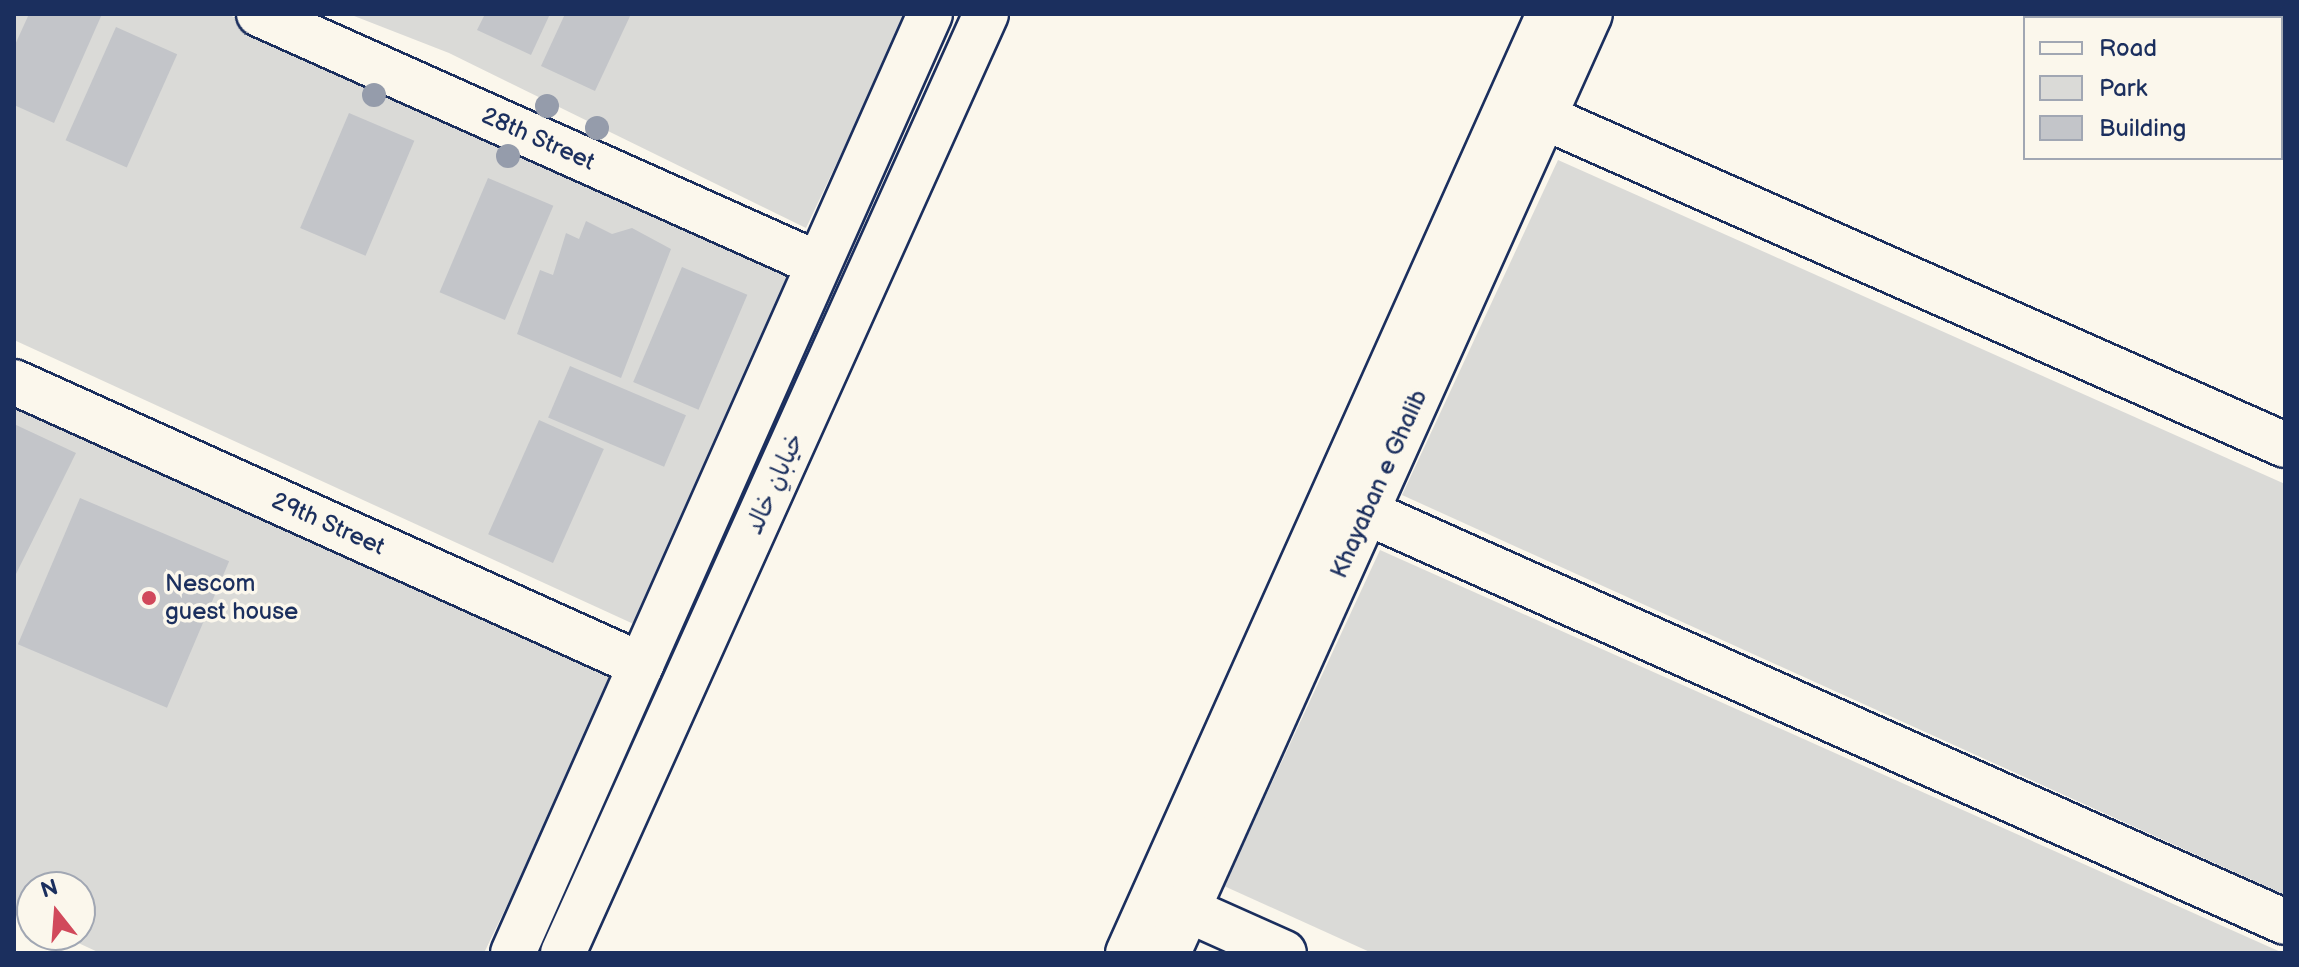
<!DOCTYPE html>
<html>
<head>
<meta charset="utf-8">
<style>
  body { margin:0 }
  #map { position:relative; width:2299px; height:967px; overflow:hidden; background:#fbf7ec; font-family:"Balsamiq Sans","Playpen Sans Arabic",sans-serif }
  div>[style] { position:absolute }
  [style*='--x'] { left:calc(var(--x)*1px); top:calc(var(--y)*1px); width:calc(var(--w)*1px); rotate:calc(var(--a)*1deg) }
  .green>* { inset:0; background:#dadad7 }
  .building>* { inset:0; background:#c3c5c9; transform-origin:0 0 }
  .roads { filter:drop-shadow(2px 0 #1b2f5e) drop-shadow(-2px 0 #1b2f5e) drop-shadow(0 2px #1b2f5e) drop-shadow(0 -2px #1b2f5e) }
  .minor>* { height:44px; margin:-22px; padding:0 22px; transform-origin:22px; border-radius:22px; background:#fbf7ec }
  .trees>* { width:24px; height:24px; margin:-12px; border-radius:50%; background:#959cab }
  .dots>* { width:22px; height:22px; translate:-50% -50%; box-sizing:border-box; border:4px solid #fbf7ec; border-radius:50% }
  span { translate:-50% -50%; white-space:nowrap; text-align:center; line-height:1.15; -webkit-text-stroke:7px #fbf7ec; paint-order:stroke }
  .street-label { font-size:24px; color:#1b2f5e }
  .poi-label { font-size:24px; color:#1b2f5e }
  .left { translate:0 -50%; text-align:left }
  .frame { position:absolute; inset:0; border:16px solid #1b2f5e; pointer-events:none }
  .legend { position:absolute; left:2023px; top:16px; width:260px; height:144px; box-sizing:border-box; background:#fbf7ec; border:2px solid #a1a7b3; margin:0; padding:10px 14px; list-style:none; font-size:24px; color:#1b2f5e }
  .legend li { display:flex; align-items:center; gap:16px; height:40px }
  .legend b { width:40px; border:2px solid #a1a7b3 }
  .north { position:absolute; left:16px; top:871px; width:80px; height:80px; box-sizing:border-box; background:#fbf7ec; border:2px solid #a1a7b3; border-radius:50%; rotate:343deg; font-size:22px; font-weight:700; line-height:32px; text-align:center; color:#1b2f5e }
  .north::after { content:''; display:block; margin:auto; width:28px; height:36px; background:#d1495b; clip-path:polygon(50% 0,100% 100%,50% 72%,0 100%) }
</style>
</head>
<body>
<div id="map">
  <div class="green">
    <div style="clip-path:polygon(14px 14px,227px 14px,798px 267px,638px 626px,14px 340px)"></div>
    <div style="clip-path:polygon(349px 14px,907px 14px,806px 228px,449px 53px)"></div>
    <div style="clip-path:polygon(1558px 160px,2285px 484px,2285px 895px,1402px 495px)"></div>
    <div style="clip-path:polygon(14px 400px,620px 671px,484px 953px,100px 953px,61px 935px,80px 935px,80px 887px,32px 887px,32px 922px,14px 914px)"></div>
    <div style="clip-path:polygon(1380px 550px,2283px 953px,1372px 953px,1224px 886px)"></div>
  </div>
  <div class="building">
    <div style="clip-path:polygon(29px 14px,102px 14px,54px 123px,14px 105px,14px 47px)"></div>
    <div style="clip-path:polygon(485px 14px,550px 14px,531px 55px,477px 30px)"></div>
    <div style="clip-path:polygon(565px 14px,631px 14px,595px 91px,541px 66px)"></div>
    <div style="left:116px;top:27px;width:67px;height:124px;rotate:24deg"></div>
    <div style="left:349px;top:113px;width:71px;height:125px;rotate:23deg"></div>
    <div style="left:488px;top:178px;width:71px;height:124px;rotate:23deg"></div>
    <div style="clip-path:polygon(586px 221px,612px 234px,632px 228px,671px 249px,621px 378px,517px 334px,540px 270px,553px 275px,566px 233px,579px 239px)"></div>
    <div style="left:682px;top:267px;width:71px;height:125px;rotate:23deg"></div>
    <div style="left:570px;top:366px;width:126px;height:56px;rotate:23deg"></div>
    <div style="left:539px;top:420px;width:71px;height:125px;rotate:24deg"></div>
    <div style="clip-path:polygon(14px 424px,76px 453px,14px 578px)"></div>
    <div style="left:80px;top:498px;width:162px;height:159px;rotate:23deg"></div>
  </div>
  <div class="roads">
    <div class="minor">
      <div style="--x:259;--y:14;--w:612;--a:24.1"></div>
      <div style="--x:1544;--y:117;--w:810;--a:23.88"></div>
      <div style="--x:14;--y:382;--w:688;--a:24.29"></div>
      <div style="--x:1366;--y:512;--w:1006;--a:24.04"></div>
      <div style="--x:1188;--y:910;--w:105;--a:24.1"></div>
      <div style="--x:513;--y:953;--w:1027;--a:-66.05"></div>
      <div style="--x:563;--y:953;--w:1030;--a:-65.75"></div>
      <div style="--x:1128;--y:953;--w:1029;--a:-65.85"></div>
      <div style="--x:1168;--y:953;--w:1029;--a:-65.8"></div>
    </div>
  </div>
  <div class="trees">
    <div style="left:374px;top:95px"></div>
    <div style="left:547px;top:106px"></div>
    <div style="left:597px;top:128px"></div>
    <div style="left:508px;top:156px"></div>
  </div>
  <div class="dots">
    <div style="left:149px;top:598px;background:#d1495b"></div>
  </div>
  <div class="street-label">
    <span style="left:538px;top:139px;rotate:24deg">28th Street</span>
    <span style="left:775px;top:484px;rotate:-66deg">خیابانِ خالد</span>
    <span style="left:1379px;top:484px;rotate:-66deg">Khayaban e Ghalib</span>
    <span style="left:328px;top:524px;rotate:24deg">29th Street</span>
  </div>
  <div class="poi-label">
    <span class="left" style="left:165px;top:598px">Nescom<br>guest house</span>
  </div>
  <div class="frame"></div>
  <ul class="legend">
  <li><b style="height:10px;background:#fbf7ec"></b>Road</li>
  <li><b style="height:22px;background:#dadad7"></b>Park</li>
  <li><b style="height:22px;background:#c3c5c9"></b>Building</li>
  </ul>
  <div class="north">N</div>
</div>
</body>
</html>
